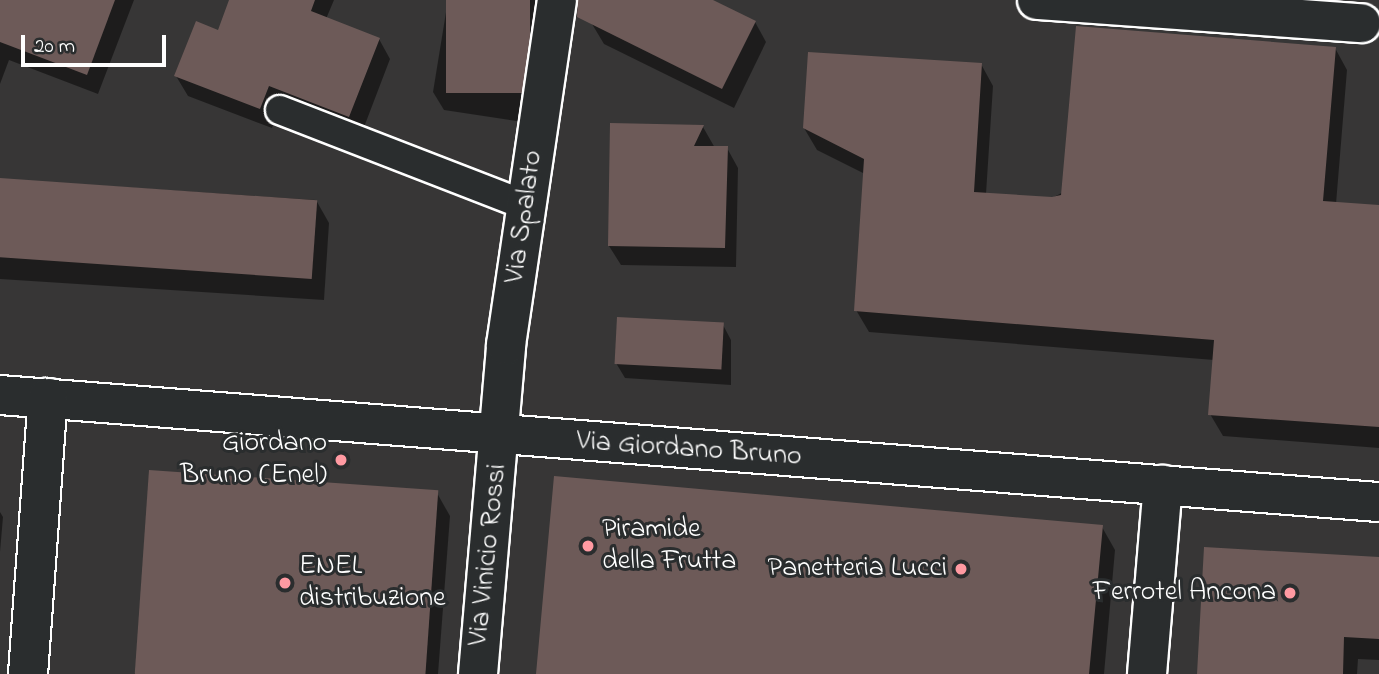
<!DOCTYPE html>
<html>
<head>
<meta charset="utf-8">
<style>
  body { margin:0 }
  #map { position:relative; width:1379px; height:674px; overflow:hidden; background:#373636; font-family:"Indie Flower",sans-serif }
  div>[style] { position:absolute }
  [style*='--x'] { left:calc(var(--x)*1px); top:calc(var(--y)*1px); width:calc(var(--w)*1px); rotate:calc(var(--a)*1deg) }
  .shadow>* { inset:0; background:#0007 }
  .building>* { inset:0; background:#6d5a58; transform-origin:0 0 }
  .roads { filter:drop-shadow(2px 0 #fff) drop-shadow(-2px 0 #fff) drop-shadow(0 2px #fff) drop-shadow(0 -2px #fff) }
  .lane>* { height:28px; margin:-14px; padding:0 14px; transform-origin:14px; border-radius:14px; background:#2a2d2e }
  .street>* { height:38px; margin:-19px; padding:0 19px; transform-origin:19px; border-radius:19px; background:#2a2d2e }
  .secondary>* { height:38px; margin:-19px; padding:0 19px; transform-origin:19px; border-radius:19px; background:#2a2d2e }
  .dots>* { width:19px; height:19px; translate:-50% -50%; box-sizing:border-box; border:4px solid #2a2d2e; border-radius:50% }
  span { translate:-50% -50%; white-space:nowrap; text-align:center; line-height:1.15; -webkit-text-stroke:6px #2a2d2e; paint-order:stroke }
  .street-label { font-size:28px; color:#fff }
  .poi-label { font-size:28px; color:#fff }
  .right { translate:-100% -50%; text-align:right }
  .left { translate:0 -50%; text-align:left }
  .scale { position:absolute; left:21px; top:35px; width:145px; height:32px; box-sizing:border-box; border:4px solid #fff; border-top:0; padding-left:9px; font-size:21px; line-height:24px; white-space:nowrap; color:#fff; -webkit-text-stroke:5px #2a2d2e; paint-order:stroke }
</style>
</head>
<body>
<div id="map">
  <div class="shadow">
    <div style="clip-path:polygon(0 0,134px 0,98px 94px,9px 60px,0 84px)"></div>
    <div style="clip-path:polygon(231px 0,334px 0,326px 19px,379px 39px,390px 59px,361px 135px,280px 105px,272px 128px,188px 96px,176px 76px,219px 32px)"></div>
    <div style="clip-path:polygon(448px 0,542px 0,523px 122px,444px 110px,433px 92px)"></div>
    <div style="clip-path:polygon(604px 0,709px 0,755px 22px,766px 42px,734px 108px,604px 44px,592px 24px)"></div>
    <div style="clip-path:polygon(1335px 48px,1347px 70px,1336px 204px,1379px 207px,1379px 448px,1223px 436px,1210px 414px,1214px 360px,869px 332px,856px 310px,865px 174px,817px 150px,804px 128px,981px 64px,993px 86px,986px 194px,1052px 198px)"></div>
    <div style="clip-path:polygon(703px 127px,715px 148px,727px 148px,738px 168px,736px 267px,621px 265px,609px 246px)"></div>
    <div style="clip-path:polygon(0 179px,316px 200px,329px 223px,324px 300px,0 279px)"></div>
    <div style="clip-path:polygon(723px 325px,731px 340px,731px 385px,625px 378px,616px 363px)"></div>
    <div style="clip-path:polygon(437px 493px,450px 516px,438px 674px,134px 674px)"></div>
    <div style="clip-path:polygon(0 512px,3px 517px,0 552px)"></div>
    <div style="clip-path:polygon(1102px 527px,1115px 550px,1104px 674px,537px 674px)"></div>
    <div style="clip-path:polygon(1379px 559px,1379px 660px,1358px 659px,1357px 674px,1199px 674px)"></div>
  </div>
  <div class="building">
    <div style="clip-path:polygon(0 0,115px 0,87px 75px,0 42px)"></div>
    <div style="clip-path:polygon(229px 0,315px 0,311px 11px,380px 38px,349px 117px,269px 86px,260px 109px,174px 76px,196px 21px,218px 30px)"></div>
    <div style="left:446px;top:0;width:84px;height:93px"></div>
    <div style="clip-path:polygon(578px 0,713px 0,756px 21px,722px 89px,577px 17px)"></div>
    <div style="clip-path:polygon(1076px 26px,1336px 47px,1323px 201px,1379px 205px,1379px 427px,1208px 415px,1214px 340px,854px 311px,864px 159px,803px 128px,808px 52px,982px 63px,974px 192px,1052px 197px,1061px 195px)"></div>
    <div style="clip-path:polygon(610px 123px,704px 125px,694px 146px,728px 146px,725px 248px,608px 246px)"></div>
    <div style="left:0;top:178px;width:318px;height:79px;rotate:4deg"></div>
    <div style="left:617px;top:317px;width:107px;height:47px;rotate:3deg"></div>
    <div style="left:149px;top:470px;width:290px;height:205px;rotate:4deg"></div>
    <div style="clip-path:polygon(554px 476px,1103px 525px,1089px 674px,536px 674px)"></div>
    <div style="clip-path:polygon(1204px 547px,1379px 557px,1379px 639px,1344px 637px,1343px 674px,1197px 674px)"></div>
  </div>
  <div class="roads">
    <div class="lane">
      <div style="--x:280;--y:110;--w:265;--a:21.2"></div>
    </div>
    <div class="street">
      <div style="--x:1037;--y:0;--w:325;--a:4.1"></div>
      <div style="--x:478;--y:674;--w:330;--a:-85.1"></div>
      <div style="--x:506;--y:345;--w:349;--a:-81.6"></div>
      <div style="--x:1147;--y:674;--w:190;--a:-85.2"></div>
    </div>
    <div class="secondary">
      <div style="--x:0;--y:395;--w:1383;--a:4.44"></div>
      <div style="--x:28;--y:674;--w:277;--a:-85.9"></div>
    </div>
  </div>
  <div class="dots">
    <div style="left:341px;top:460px;background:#ff9aa2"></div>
    <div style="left:588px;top:546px;background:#ff9aa2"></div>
    <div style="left:961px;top:569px;background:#ff9aa2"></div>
    <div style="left:285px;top:583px;background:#ff9aa2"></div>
    <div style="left:1290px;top:593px;background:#ff9aa2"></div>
  </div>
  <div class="street-label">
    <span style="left:525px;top:217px;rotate:-82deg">Via Spalato</span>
    <span style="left:689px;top:450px;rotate:4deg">Via Giordano Bruno</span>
    <span style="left:489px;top:555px;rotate:-84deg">Via Vinicio Rossi</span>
  </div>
  <div class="poi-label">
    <span class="right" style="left:327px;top:460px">Giordano<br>Bruno (Enel)</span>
    <span class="left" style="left:602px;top:546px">Piramide<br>della Frutta</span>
    <span class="left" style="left:299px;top:583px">ENEL<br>distribuzione</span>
    <span class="right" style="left:947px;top:569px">Panetteria Lucci</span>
    <span class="right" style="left:1276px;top:593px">Ferrotel Ancona</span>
  </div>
  <div class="scale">20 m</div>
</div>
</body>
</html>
